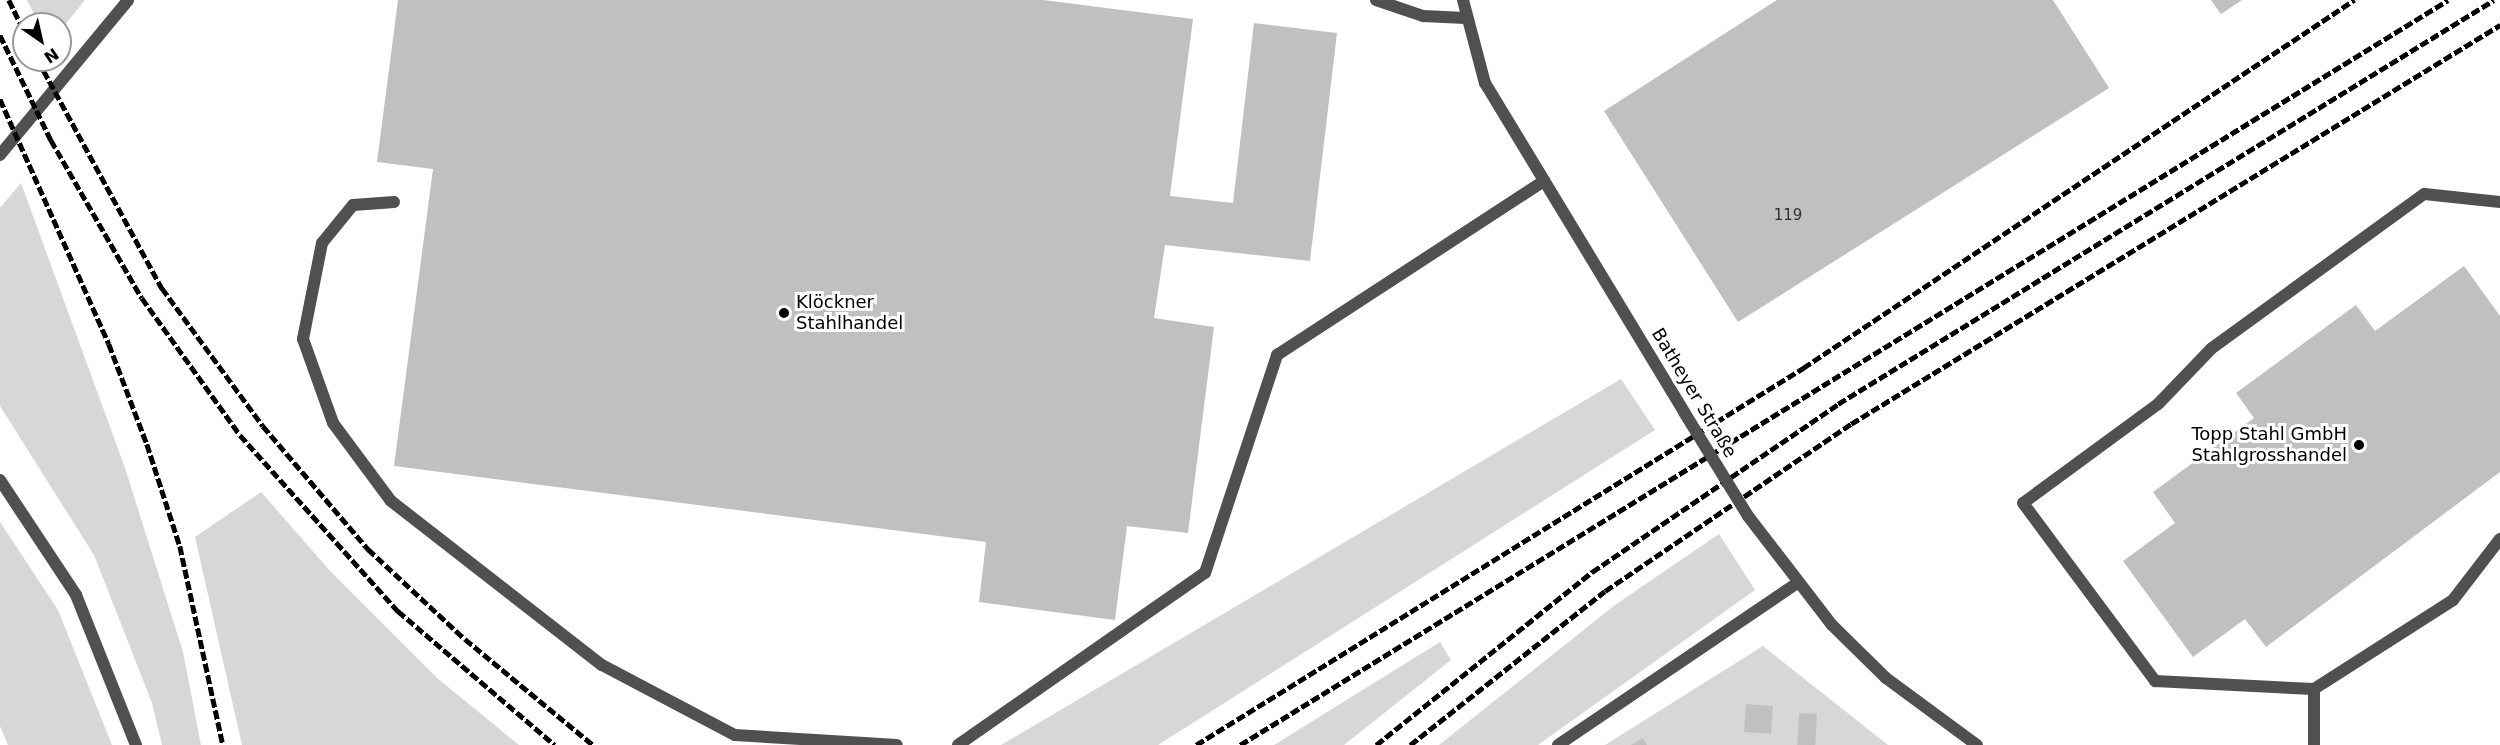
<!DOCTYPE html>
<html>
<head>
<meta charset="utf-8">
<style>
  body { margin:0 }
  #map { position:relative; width:2500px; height:745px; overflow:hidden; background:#fff; font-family:"DejaVu Sans",sans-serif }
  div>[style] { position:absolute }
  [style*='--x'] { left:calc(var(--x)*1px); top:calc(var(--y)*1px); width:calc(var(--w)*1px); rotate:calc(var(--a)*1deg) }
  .green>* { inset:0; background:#d7d7d7 }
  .building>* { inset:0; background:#c0c0c0; transform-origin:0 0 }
  .lane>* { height:12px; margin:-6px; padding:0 6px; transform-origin:6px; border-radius:6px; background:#505050 }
  .street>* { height:12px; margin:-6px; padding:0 6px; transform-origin:6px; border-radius:6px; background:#505050 }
  .rail>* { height:4.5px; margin-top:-2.25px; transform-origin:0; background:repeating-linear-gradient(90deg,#000 0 9px,transparent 0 12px) }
  .street-bridge>* { height:12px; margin:-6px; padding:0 6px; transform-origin:6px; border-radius:6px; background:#505050 }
  .dots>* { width:16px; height:16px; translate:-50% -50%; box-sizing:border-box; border:3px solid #fff; border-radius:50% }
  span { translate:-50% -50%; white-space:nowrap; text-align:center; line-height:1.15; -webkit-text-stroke:6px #fff; paint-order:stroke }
  .number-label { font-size:15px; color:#303030 }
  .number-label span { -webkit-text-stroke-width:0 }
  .poi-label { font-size:18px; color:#000 }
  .left { translate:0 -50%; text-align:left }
  .right { translate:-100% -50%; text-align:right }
  .street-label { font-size:18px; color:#000 }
  .north { position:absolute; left:12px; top:12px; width:60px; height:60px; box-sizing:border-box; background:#fff; border:2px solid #999; border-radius:50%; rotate:146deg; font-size:16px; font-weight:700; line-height:24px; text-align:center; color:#000 }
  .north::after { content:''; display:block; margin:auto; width:21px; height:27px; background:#000; clip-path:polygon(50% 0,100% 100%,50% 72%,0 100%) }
</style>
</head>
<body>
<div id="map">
  <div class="green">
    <div style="clip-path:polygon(27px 0,85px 0,60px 31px,60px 24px,39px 24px)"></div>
    <div style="clip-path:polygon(21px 183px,125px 468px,183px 652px,201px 745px,162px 745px,152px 703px,94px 555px,0 406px,0 208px)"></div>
    <div style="clip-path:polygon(1621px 379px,1655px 430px,1158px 745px,1001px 745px)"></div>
    <div style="clip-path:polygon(261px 492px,331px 572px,436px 677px,519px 745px,242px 745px,195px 537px)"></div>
    <div style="clip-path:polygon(0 522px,58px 610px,112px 745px,8px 745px,0 726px)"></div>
    <div style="clip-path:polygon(1719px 534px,1755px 590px,1538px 745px,1439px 745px,1615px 605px)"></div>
    <div style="clip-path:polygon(1440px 642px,1451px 660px,1344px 745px,1274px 745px)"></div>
    <div style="clip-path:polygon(1763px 646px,1888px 745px,1605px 745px)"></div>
  </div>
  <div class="building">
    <div style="clip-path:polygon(398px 0,1043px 0,1193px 19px,1170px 196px,1233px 203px,1254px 23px,1337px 33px,1310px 261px,1165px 245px,1154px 318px,1214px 327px,1188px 533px,1127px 526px,1115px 620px,979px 602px,986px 542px,394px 466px,433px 169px,377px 162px)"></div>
    <div style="clip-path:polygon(1777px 0,2053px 0,2109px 88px,1738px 322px,1604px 111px)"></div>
    <div style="clip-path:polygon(2211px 0,2242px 0,2221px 14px)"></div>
    <div style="clip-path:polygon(2464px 266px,2500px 316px,2500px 472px,2266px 647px,2245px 619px,2193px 657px,2123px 561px,2175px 523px,2153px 492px,2254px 418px,2236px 393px,2356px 305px,2375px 331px)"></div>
    <div style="left:1746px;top:704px;width:27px;height:28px;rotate:4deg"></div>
    <div style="left:1799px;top:713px;width:18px;height:32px;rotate:3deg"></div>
    <div style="clip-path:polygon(1643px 738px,1647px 745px,1631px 745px)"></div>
  </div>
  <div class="lane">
    <div style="--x:394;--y:202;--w:41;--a:175.8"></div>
    <div style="--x:353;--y:205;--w:49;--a:129.2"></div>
    <div style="--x:322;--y:243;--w:98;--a:101.2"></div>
    <div style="--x:303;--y:339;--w:89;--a:70.3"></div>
    <div style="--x:333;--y:423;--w:97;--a:53.4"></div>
    <div style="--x:391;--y:501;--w:267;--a:37.9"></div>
    <div style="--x:602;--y:665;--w:150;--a:27.8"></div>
    <div style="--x:735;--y:735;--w:162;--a:3.5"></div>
    <div style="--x:2500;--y:202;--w:76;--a:-174"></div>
    <div style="--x:2424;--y:194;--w:263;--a:144"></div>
    <div style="--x:2211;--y:349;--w:76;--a:133.9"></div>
    <div style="--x:2158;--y:404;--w:167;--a:143.7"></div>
    <div style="--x:2023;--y:503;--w:222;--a:53.4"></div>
    <div style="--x:2155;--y:681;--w:159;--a:2.9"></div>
    <div style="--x:2314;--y:689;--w:165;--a:-32.6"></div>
    <div style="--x:2453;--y:600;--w:77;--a:-52.4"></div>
    <div style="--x:958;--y:745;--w:301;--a:-34.9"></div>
    <div style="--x:1205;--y:573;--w:230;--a:-71.7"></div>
    <div style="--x:1277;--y:355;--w:319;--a:-33.1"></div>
    <div style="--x:1558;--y:745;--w:287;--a:-34.1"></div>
    <div style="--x:2314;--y:745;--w:56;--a:-90"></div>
  </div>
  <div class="street">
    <div style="--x:1376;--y:0;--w:50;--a:18.8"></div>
    <div style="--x:1423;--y:16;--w:42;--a:2.7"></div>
    <div style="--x:1463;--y:0;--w:86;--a:75.2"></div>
    <div style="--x:1485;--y:83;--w:385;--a:58.8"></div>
    <div style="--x:0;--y:155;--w:201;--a:-50.4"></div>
    <div style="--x:0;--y:480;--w:138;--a:56.5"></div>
    <div style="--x:76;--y:595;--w:162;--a:68.2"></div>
    <div style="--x:1748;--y:516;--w:138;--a:52.4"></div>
    <div style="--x:1832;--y:625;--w:76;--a:44.5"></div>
    <div style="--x:1886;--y:678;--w:113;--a:36.4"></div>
  </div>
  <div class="rail">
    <div style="--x:9;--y:0;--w:34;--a:64"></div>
    <div style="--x:0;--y:35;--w:117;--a:64.1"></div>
    <div style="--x:51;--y:140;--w:182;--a:60.1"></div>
    <div style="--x:142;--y:298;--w:168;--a:54.4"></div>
    <div style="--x:240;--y:435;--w:237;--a:48.1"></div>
    <div style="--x:398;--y:611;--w:206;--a:40.5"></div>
    <div style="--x:38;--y:60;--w:260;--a:61.5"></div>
    <div style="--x:162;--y:288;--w:171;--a:53.8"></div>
    <div style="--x:263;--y:426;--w:162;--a:49.5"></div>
    <div style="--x:368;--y:549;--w:132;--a:42.9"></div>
    <div style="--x:465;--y:639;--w:166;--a:39.6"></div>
    <div style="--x:0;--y:99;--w:268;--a:66"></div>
    <div style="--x:109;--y:344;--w:107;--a:69.2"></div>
    <div style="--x:147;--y:444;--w:107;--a:72.1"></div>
    <div style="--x:180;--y:546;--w:204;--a:77.8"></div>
    <div style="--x:1196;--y:745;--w:715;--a:-31.84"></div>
    <div style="--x:1803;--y:368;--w:663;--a:-33.74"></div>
    <div style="--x:1240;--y:745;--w:1419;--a:-31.66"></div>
    <div style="--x:1376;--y:745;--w:277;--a:-38.7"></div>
    <div style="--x:1592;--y:572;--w:298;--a:-34.3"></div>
    <div style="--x:1838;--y:404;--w:770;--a:-31.63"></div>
    <div style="--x:1410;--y:745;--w:248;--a:-38.3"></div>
    <div style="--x:1605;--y:591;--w:297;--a:-34.2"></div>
    <div style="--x:1851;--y:424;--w:762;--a:-31.58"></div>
  </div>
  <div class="street-bridge">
    <div style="--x:1684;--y:412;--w:122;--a:58.4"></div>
  </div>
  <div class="dots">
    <div style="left:784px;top:313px;background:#000"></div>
    <div style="left:2359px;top:445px;background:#000"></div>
  </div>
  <div class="number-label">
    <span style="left:1788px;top:216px">119</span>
  </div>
  <div class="poi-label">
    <span class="left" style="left:796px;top:313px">Klöckner<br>Stahlhandel</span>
    <span class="right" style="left:2347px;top:445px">Topp Stahl GmbH<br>Stahlgrosshandel</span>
  </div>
  <div class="street-label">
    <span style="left:1694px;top:393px;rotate:59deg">Batheyer Straße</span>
  </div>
  <div class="north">N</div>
</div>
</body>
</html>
